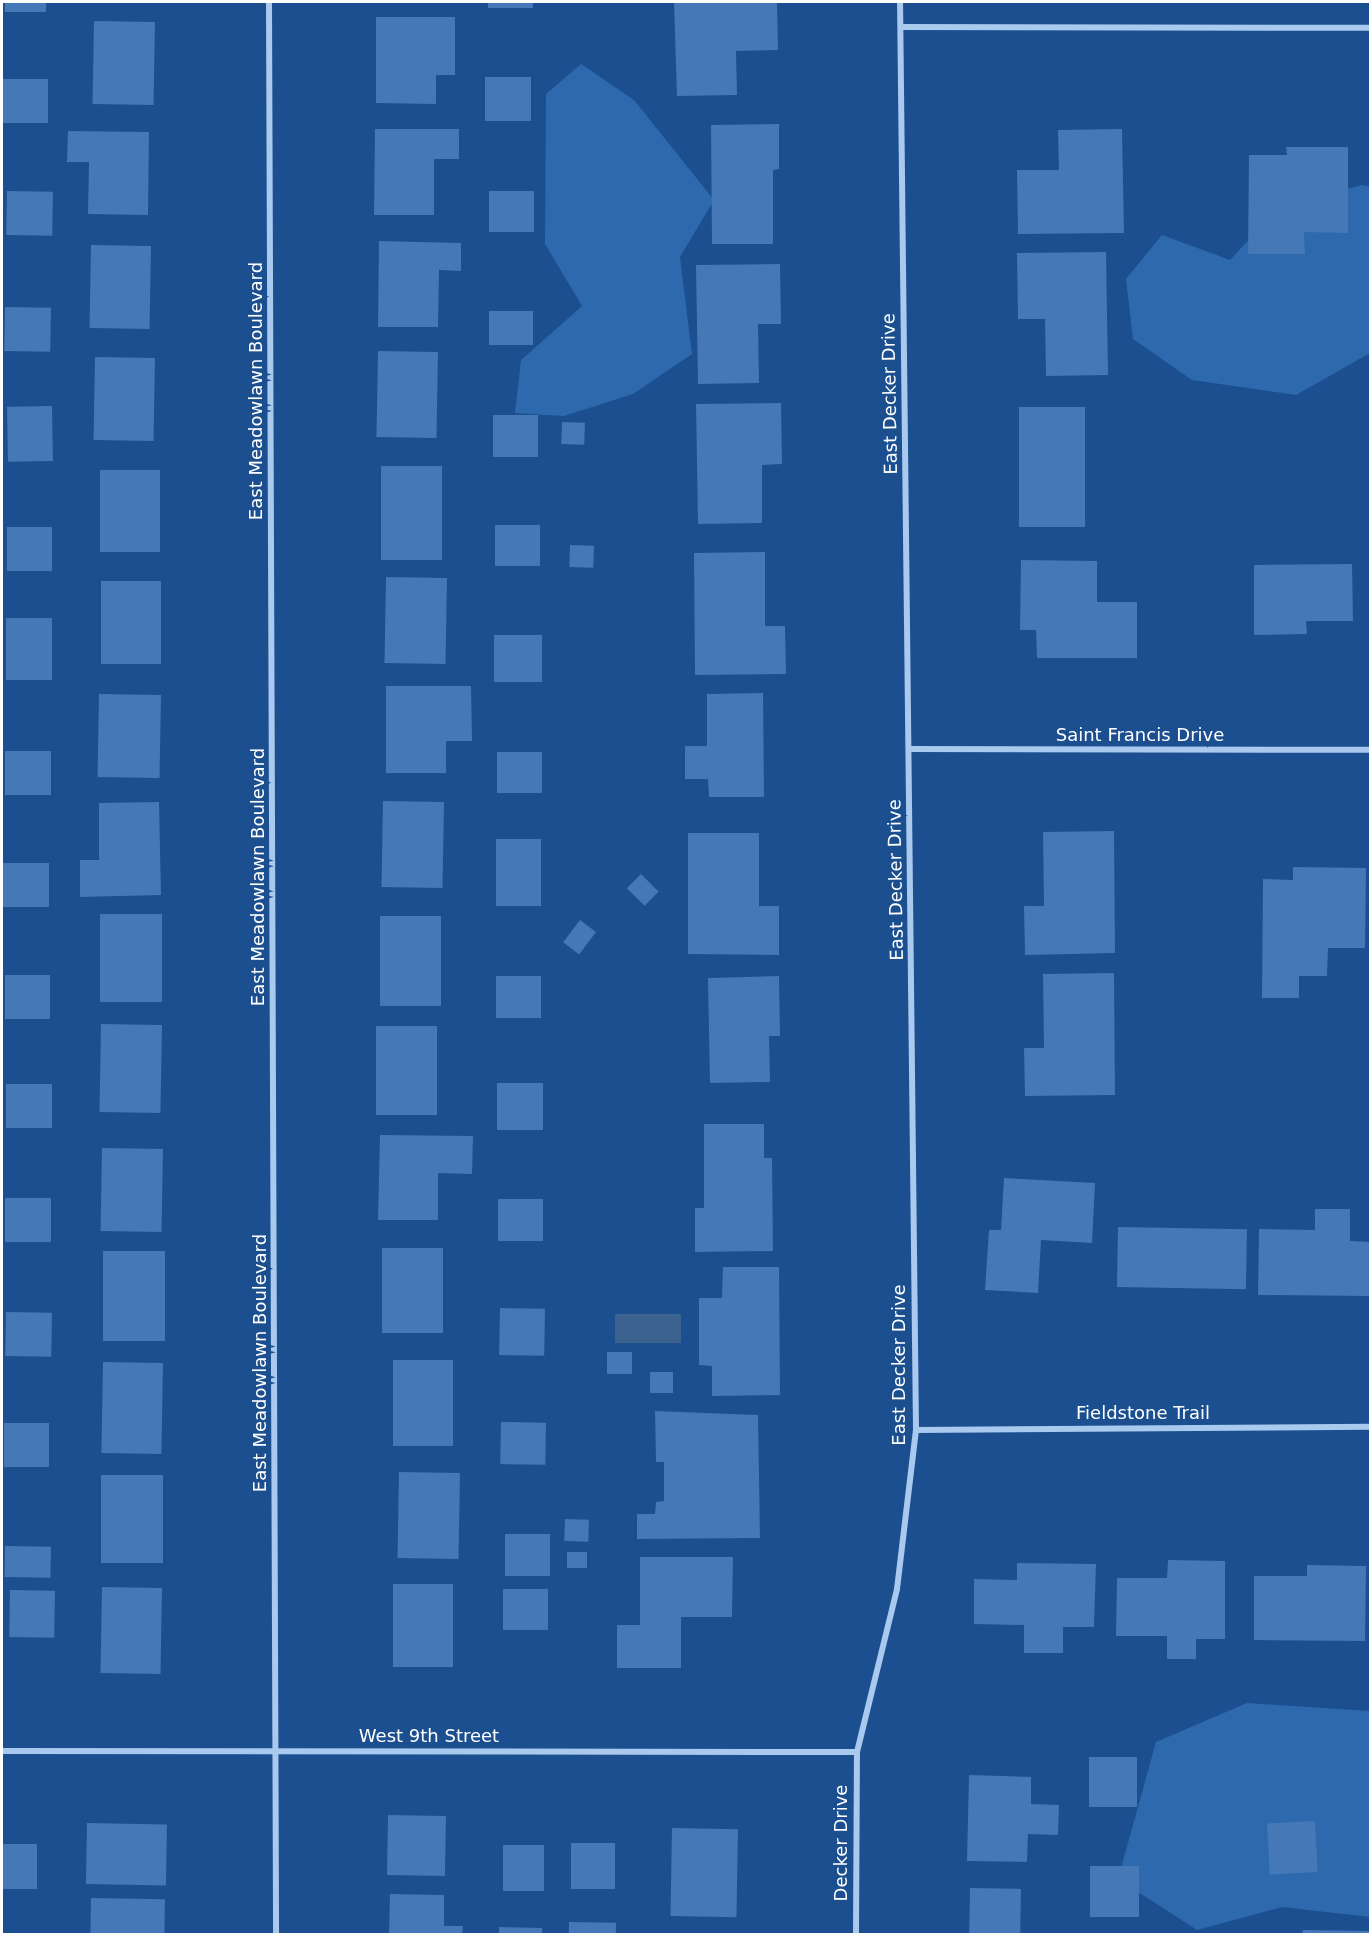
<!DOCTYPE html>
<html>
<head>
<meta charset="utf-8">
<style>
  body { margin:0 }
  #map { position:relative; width:1372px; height:1936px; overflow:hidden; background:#1b4f8f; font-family:"DejaVu Sans",sans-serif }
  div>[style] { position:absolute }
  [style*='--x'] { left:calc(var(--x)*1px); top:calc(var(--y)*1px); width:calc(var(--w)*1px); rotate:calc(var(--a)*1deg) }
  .green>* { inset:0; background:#2e69ad }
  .water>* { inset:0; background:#3c6290; transform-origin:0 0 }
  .building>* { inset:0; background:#4478b7; transform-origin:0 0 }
  .minor>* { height:6px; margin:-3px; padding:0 3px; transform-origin:3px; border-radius:3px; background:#a9c9ee }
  span { translate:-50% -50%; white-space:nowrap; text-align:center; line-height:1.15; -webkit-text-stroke:6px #1b4f8f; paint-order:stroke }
  .street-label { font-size:18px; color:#fff }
  .frame { position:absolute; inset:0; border:3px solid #fff; pointer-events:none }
</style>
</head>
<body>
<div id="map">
  <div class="green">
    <div style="clip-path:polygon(581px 64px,634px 100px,714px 200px,680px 257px,692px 354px,633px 394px,564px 416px,515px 413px,521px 360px,582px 306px,545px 244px,546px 94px)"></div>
    <div style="clip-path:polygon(1362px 185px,1370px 187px,1370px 353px,1296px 395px,1192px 380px,1133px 339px,1126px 279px,1162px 235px,1230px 260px,1280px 206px)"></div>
    <div style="clip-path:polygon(1247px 1703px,1370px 1711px,1370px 1917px,1282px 1907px,1197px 1930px,1118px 1879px,1156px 1742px)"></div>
  </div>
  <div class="water">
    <div style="left:681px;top:1314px;width:29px;height:66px;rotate:90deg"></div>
  </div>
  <div class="building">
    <div style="left:5px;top:2px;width:41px;height:10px"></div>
    <div style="left:488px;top:2px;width:45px;height:6px"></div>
    <div style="clip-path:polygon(777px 2px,778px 50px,736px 51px,737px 95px,677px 96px,674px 3px)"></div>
    <div style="clip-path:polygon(376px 17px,455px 17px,455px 75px,436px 75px,436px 104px,376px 103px)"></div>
    <div style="left:94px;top:21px;width:61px;height:83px;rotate:1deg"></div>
    <div style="left:485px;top:77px;width:46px;height:44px"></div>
    <div style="left:2px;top:79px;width:46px;height:44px"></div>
    <div style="clip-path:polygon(779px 124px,779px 169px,773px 170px,773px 244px,712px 244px,711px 125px)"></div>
    <div style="clip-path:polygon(375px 129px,459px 129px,459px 159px,434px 159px,434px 215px,374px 215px)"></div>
    <div style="clip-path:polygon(1122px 129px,1124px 233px,1018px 234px,1017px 170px,1059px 170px,1058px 130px)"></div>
    <div style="clip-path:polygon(68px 131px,149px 132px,148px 215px,88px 214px,89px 162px,67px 162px)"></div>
    <div style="clip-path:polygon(1286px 147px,1348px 147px,1348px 233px,1304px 232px,1305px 254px,1248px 254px,1249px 155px,1287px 155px)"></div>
    <div style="left:7px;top:191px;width:46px;height:44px;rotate:1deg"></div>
    <div style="left:489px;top:191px;width:45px;height:41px"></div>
    <div style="clip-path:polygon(379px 241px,461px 243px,461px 271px,439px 270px,438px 327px,378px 327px)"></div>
    <div style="left:91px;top:245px;width:60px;height:83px;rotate:1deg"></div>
    <div style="clip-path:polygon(1106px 252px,1108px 375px,1046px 376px,1045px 319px,1018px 319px,1017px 253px)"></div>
    <div style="clip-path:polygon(780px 264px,781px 324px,758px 324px,759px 383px,698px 384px,696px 265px)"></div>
    <div style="left:5px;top:307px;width:46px;height:44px;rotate:1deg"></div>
    <div style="left:489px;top:311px;width:44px;height:34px"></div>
    <div style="left:378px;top:351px;width:60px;height:86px;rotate:1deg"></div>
    <div style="left:95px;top:357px;width:60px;height:83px;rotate:1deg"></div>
    <div style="clip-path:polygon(781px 403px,782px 464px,762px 465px,762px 523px,698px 524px,696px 404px)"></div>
    <div style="left:52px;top:406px;width:55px;height:45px;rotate:89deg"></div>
    <div style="left:1019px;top:407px;width:66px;height:120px"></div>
    <div style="left:538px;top:415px;width:42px;height:45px;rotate:90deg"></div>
    <div style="left:562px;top:422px;width:23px;height:22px;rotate:2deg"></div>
    <div style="left:381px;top:466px;width:61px;height:94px"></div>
    <div style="left:100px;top:470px;width:60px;height:82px"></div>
    <div style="left:495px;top:525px;width:45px;height:41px"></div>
    <div style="left:7px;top:527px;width:45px;height:44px"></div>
    <div style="left:570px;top:545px;width:24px;height:22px;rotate:2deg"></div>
    <div style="clip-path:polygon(765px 552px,765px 626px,785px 626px,786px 674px,695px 675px,694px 553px)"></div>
    <div style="clip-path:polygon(1021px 560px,1097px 561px,1097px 602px,1137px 602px,1137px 658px,1037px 658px,1036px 630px,1020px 630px)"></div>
    <div style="clip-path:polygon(1352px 564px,1353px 621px,1306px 621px,1307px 634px,1254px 635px,1254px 565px)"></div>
    <div style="left:386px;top:577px;width:61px;height:86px;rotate:1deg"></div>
    <div style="left:101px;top:581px;width:60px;height:83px"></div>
    <div style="left:6px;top:618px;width:46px;height:62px"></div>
    <div style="left:494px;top:635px;width:48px;height:47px"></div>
    <div style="clip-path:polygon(386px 686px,471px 686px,472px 741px,446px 741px,446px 773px,386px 773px)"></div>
    <div style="clip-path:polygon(763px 693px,764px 797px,709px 797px,708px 779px,685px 779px,685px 746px,707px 746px,707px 694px)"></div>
    <div style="left:99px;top:694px;width:62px;height:83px;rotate:1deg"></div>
    <div style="left:5px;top:751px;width:46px;height:44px"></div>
    <div style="left:497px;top:752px;width:45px;height:41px"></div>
    <div style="left:383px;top:801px;width:61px;height:86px;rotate:1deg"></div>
    <div style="clip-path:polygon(159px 802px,161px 895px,80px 897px,80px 860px,99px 860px,99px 803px)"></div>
    <div style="clip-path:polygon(1114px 831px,1115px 953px,1025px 955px,1024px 906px,1044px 906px,1043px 832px)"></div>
    <div style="clip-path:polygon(688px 833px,759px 833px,759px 906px,779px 906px,779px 955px,688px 954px)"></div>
    <div style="left:496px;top:839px;width:45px;height:67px"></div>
    <div style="left:3px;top:863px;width:46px;height:44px"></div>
    <div style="clip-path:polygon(1293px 867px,1366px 868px,1365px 948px,1328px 948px,1327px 976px,1299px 976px,1299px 998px,1262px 998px,1263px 879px,1293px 880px)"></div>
    <div style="left:641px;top:874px;width:25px;height:20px;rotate:45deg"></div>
    <div style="left:100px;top:914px;width:62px;height:88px"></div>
    <div style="left:380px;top:916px;width:61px;height:90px"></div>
    <div style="left:580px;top:920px;width:20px;height:28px;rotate:37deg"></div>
    <div style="clip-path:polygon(1114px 973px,1115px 1095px,1025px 1096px,1024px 1048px,1044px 1048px,1043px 974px)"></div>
    <div style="left:5px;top:975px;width:45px;height:44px"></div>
    <div style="left:496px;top:976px;width:45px;height:42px"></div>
    <div style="clip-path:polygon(779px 976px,780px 1036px,769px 1036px,770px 1082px,710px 1083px,708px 978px)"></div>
    <div style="left:101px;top:1024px;width:61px;height:88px;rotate:1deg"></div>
    <div style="left:376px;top:1026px;width:61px;height:89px"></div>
    <div style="left:497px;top:1083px;width:46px;height:47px"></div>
    <div style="left:6px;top:1084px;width:46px;height:44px"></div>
    <div style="clip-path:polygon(704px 1124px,764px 1124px,764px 1158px,772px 1158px,773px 1251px,695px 1252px,695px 1208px,704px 1208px)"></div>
    <div style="clip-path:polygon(380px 1135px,473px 1136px,472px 1174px,438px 1173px,438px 1220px,378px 1220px)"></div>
    <div style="left:102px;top:1148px;width:61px;height:83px;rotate:1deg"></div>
    <div style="clip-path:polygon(1004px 1178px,1095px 1183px,1092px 1243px,1041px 1240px,1038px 1293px,985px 1290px,989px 1230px,1001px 1230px)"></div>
    <div style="left:5px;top:1198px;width:46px;height:44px"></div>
    <div style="left:498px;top:1199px;width:45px;height:42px"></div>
    <div style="clip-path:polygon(1315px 1209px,1350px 1209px,1350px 1241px,1370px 1242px,1370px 1296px,1258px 1295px,1259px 1229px,1315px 1230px)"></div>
    <div style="left:1118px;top:1227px;width:129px;height:60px;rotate:1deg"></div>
    <div style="left:382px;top:1248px;width:61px;height:85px"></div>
    <div style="left:103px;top:1251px;width:62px;height:90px"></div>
    <div style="clip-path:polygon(723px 1267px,779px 1267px,780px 1395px,712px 1396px,712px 1366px,699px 1365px,699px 1298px,722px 1298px)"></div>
    <div style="left:500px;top:1308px;width:45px;height:47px;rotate:1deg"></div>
    <div style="left:6px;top:1312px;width:46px;height:44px;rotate:1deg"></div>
    <div style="left:607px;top:1352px;width:25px;height:22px"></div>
    <div style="left:393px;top:1360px;width:60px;height:86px"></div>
    <div style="left:103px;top:1362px;width:60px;height:91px;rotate:1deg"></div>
    <div style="left:650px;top:1372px;width:23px;height:21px"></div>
    <div style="clip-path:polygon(655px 1411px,758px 1415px,760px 1538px,637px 1539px,637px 1514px,655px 1514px,656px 1502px,664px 1501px,664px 1462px,656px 1462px)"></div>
    <div style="left:501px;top:1422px;width:45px;height:42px;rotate:1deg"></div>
    <div style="left:4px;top:1423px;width:45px;height:44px"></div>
    <div style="left:399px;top:1472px;width:61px;height:86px;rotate:1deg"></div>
    <div style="left:101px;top:1475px;width:62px;height:88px"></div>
    <div style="left:565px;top:1519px;width:24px;height:22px;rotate:2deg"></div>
    <div style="left:550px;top:1534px;width:42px;height:45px;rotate:90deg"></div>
    <div style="left:5px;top:1546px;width:46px;height:31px;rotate:1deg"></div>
    <div style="left:567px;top:1552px;width:20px;height:16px"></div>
    <div style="clip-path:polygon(640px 1557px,733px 1557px,732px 1617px,681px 1617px,681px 1668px,617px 1668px,617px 1625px,640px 1625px)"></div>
    <div style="clip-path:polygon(1168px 1560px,1225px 1561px,1225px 1639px,1196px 1639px,1196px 1659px,1167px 1659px,1167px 1636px,1116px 1636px,1117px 1578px,1167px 1578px)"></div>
    <div style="clip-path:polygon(1017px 1563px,1096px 1564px,1094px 1627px,1063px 1627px,1063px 1653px,1024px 1653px,1024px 1625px,974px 1624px,974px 1579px,1017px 1580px)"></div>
    <div style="clip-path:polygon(1307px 1565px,1366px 1566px,1365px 1641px,1254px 1640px,1254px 1576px,1307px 1576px)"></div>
    <div style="left:393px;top:1584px;width:60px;height:83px"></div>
    <div style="left:102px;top:1587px;width:60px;height:86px;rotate:1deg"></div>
    <div style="left:503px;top:1589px;width:45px;height:41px"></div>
    <div style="left:10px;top:1590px;width:45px;height:47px;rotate:1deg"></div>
    <div style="left:1089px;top:1757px;width:48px;height:50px"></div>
    <div style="clip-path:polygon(969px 1775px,1031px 1777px,1031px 1804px,1059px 1805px,1058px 1835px,1028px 1834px,1027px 1862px,967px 1861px)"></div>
    <div style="left:388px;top:1815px;width:58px;height:60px;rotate:1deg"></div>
    <div style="left:1315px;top:1821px;width:51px;height:48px;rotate:87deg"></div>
    <div style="left:87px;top:1823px;width:80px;height:61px;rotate:1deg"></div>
    <div style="left:672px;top:1828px;width:66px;height:88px;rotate:1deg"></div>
    <div style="left:571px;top:1843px;width:44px;height:46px"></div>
    <div style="left:2px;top:1844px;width:35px;height:45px"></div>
    <div style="left:503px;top:1845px;width:41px;height:46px"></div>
    <div style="left:1090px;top:1866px;width:49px;height:51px"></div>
    <div style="left:970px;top:1888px;width:51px;height:46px;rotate:1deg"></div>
    <div style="clip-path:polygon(390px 1894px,444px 1895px,444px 1926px,463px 1926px,462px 1934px,389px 1934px)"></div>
    <div style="left:91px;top:1898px;width:74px;height:36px;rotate:1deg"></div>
    <div style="left:569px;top:1922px;width:47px;height:12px;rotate:1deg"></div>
    <div style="clip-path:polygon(499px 1927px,542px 1928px,542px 1934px,499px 1934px)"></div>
    <div style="clip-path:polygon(1303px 1930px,1370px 1931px,1370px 1934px,1302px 1934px)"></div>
  </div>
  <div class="minor">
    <div style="--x:269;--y:2;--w:1932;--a:89.79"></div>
    <div style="--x:901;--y:27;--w:469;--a:0.1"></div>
    <div style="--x:909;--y:749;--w:461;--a:0.1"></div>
    <div style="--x:916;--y:1430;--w:454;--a:-0.4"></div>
    <div style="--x:2;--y:1751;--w:855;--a:0.07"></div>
    <div style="--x:856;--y:1934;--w:182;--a:-89.7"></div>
    <div style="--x:857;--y:1752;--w:168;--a:-76.2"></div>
    <div style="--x:897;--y:1589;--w:160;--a:-83.2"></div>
    <div style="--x:916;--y:1430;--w:1428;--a:-90.64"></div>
  </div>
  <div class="street-label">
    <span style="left:256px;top:391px;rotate:-90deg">East Meadowlawn Boulevard</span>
    <span style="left:890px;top:394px;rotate:-91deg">East Decker Drive</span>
    <span style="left:1140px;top:735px">Saint Francis Drive</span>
    <span style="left:258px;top:877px;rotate:-90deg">East Meadowlawn Boulevard</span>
    <span style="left:896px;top:880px;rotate:-91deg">East Decker Drive</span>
    <span style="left:260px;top:1363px;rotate:-90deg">East Meadowlawn Boulevard</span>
    <span style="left:899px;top:1365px;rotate:-90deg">East Decker Drive</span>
    <span style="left:1143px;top:1413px">Fieldstone Trail</span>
    <span style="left:429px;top:1736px">West 9th Street</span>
    <span style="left:841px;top:1843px;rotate:-90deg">Decker Drive</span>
  </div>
  <div class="frame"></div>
</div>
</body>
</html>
